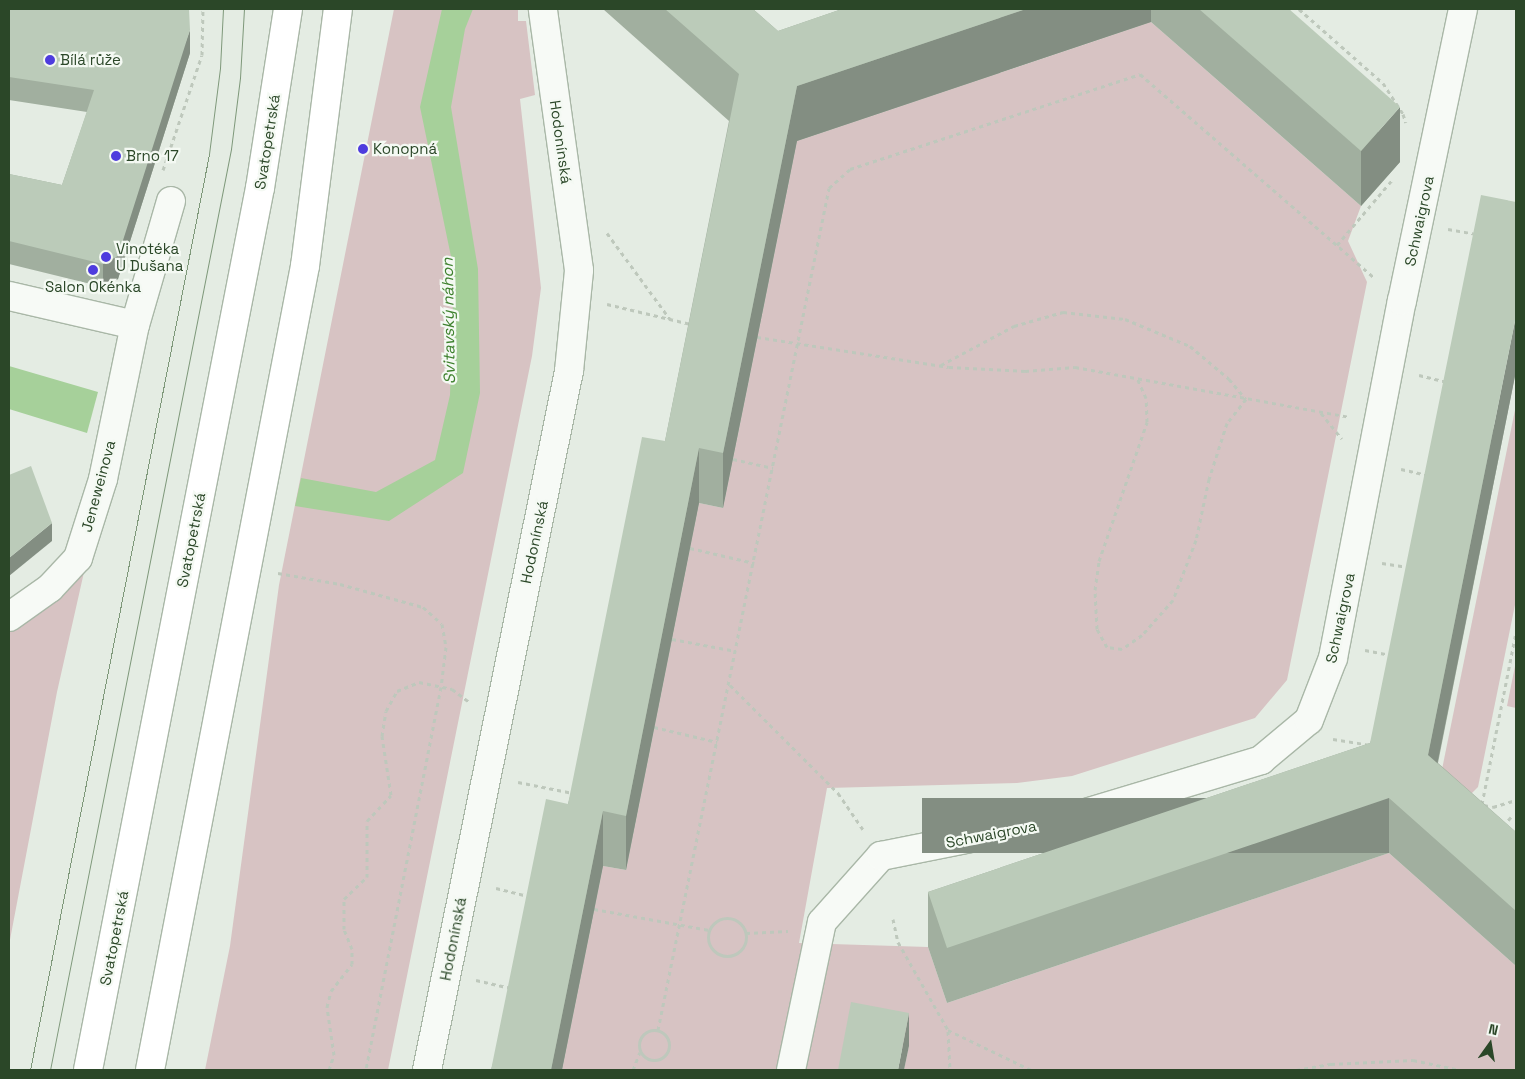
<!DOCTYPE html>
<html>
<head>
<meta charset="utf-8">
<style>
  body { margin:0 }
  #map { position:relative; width:1525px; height:1079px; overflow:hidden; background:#e4ece3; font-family:"Space Grotesk",sans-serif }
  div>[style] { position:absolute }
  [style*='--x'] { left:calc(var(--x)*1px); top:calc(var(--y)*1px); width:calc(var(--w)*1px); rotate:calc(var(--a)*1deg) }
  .green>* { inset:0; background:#d7c3c3 }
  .water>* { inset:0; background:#a6d09a }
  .path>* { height:3px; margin-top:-1.5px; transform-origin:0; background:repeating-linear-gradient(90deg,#bec8bc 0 4px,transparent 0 8px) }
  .path>.ring { margin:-1.5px; padding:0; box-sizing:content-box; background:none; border:3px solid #bec8bc; border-radius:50% }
  .roads { filter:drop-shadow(1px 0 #a9b7a7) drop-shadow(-1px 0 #a9b7a7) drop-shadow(0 1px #a9b7a7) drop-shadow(0 -1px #a9b7a7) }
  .minor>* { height:28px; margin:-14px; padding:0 14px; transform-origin:14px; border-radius:14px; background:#f7faf6 }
  .major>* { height:28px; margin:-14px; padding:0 14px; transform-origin:14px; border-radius:14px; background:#fff }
  .tram>* { height:1px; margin:-0.5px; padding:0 0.5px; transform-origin:0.5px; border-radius:0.5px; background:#7e987a }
  .wall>* { inset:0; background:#a1af9f }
  .shaded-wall>* { inset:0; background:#838e82; transform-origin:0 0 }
  .building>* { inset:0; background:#bbcbb9 }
  .dots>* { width:14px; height:14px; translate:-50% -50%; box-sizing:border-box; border:2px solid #f4f9f3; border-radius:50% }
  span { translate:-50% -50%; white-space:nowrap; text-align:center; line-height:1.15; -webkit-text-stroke:4.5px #f4f9f3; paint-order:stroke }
  .poi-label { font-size:15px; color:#2b4728 }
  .left { translate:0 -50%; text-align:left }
  .street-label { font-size:15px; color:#2b4728 }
  .water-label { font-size:16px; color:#3d802d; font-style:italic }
  .frame { position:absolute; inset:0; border:10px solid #2b4728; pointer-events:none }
  .north { position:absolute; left:1465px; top:1019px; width:50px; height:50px; -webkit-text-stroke:4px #f4f9f3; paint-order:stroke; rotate:13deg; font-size:14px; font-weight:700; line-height:20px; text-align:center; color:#2b4728 }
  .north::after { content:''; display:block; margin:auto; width:18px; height:22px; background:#2b4728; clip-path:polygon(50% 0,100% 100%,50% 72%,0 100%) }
</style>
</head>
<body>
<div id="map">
  <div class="green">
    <div style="clip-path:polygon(394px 9px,518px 9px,518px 21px,526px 21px,535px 95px,520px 99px,541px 288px,532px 356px,388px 1070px,205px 1070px,230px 946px,279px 585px)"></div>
    <div style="clip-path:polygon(1151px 22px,1361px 206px,1348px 241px,1367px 282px,1287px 680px,1255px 718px,1072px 776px,1017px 783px,827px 788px,799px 943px,928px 947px,947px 1003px,1389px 853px,1516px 966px,1516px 1070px,904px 1070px,909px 1046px,844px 1070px,562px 1070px,603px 866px,626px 870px,699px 503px,723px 508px,797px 141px)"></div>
    <div style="clip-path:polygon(1516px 405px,1516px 600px,1478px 787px,1471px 794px,1438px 789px)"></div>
    <div style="clip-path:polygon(80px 504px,98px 510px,57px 692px,9px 945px,9px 611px,20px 604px,67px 548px)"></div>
    <div style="clip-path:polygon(1516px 661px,1516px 708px,1507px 706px)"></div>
  </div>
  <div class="water">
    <div style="clip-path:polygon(442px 9px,473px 9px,465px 29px,451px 107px,478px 269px,480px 393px,463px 473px,389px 521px,295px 506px,301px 478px,376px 492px,435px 460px,450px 395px,454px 271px,420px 107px)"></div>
    <div style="clip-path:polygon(9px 366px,98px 392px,87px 433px,9px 409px)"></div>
  </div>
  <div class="path">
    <div style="--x:1299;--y:9;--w:112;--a:41.4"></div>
    <div style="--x:1383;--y:83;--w:37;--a:57"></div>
    <div style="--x:1403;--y:114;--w:9;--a:72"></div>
    <div style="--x:163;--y:170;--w:121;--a:-71.3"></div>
    <div style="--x:202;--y:55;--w:46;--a:-88.8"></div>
    <div style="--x:1448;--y:229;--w:28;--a:10"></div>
    <div style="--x:607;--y:233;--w:107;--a:53.8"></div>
    <div style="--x:1337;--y:245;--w:87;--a:-49.7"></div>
    <div style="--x:607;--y:304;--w:86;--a:13.4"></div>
    <div style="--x:757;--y:337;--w:194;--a:8.9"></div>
    <div style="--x:949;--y:367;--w:76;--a:3"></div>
    <div style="--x:1025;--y:371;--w:50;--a:-4.6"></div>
    <div style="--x:1075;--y:367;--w:279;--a:10.3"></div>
    <div style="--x:941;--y:365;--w:83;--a:-28.1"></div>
    <div style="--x:1014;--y:326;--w:51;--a:-15.9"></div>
    <div style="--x:1063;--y:312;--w:62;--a:6.4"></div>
    <div style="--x:1125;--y:319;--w:70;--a:22.6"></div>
    <div style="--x:1190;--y:346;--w:51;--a:40.2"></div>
    <div style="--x:1229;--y:379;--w:26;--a:50"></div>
    <div style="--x:1246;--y:399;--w:31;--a:128"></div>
    <div style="--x:1227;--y:423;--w:59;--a:107.8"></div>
    <div style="--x:1209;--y:479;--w:62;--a:102"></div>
    <div style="--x:1196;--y:540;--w:64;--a:111"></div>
    <div style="--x:1173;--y:600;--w:47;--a:131.5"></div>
    <div style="--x:1142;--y:635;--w:24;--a:145"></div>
    <div style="--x:1122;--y:649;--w:15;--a:-172"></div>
    <div style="--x:1107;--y:647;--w:21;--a:-119"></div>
    <div style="--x:1097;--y:629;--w:39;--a:-93"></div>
    <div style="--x:1095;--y:590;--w:29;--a:-82"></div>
    <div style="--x:1099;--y:561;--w:147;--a:-70.9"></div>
    <div style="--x:1147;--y:422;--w:24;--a:-92"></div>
    <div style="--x:1146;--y:398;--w:22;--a:-114"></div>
    <div style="--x:1419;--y:375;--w:29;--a:14"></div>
    <div style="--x:1321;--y:413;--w:33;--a:51"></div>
    <div style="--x:733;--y:459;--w:41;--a:12.7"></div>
    <div style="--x:1401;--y:469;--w:27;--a:13"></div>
    <div style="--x:690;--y:548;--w:66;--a:13.2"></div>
    <div style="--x:1382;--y:563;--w:26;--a:9"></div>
    <div style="--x:278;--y:573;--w:63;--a:10.1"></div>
    <div style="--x:340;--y:584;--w:86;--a:15.5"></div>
    <div style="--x:423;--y:607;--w:25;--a:42"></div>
    <div style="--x:442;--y:624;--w:23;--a:80"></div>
    <div style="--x:446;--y:647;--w:40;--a:97.1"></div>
    <div style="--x:441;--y:687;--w:390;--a:101.1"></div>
    <div style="--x:672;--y:639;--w:65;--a:10.6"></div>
    <div style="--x:1365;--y:650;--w:26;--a:11"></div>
    <div style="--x:730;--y:685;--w:153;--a:45"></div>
    <div style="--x:838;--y:793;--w:46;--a:55.6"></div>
    <div style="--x:654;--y:727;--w:65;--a:13.4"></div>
    <div style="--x:1333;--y:739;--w:36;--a:9"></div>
    <div style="--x:518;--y:782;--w:56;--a:11.3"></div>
    <div style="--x:1482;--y:804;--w:174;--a:-78.8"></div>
    <div style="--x:1484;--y:805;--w:9;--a:13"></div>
    <div style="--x:1493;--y:807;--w:24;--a:-17"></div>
    <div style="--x:1503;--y:826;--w:12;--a:-48"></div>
    <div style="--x:496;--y:888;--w:34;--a:14"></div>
    <div style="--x:594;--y:909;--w:117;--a:10.3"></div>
    <div class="ring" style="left:708px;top:918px;width:35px;height:35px"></div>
    <div style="--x:893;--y:919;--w:24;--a:78"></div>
    <div style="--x:898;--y:942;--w:101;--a:60.4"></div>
    <div style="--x:948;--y:1030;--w:92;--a:25.7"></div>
    <div style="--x:746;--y:933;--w:42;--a:-2.7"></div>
    <div style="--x:476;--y:980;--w:37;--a:13"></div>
    <div class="ring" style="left:639px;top:1030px;width:27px;height:27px"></div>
    <div style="--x:658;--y:1030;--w:859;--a:-78.52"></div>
    <div style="--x:829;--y:188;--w:28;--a:-42"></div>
    <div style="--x:850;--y:169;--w:305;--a:-18.1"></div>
    <div style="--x:1140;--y:74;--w:311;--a:41"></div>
    <div style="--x:948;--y:1031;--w:39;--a:87"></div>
    <div style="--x:329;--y:1070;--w:16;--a:-72"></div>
    <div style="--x:334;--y:1055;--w:49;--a:-98.3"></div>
    <div style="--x:327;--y:1007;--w:16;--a:-76"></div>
    <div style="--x:331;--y:991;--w:34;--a:-52"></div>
    <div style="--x:352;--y:964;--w:15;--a:-90"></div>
    <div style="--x:352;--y:949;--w:22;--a:-112"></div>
    <div style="--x:344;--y:929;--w:30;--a:-90"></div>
    <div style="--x:344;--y:899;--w:32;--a:-44"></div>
    <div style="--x:367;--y:877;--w:56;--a:-90"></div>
    <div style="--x:367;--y:821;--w:35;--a:-47"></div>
    <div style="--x:391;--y:795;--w:60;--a:-98.7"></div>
    <div style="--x:382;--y:736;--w:25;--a:-81"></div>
    <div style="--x:386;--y:711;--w:23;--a:-61"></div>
    <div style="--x:397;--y:691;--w:24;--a:-22"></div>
    <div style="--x:419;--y:682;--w:34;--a:12"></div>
    <div style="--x:452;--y:689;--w:21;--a:37"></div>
    <div style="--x:633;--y:1070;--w:19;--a:-69"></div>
    <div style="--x:1296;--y:1070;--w:36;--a:-10"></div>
    <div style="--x:1331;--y:1064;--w:82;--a:-2.8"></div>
    <div style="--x:1413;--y:1060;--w:48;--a:12"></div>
  </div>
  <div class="roads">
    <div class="minor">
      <div style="--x:9;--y:296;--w:129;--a:13"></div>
      <div style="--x:9;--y:617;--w:50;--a:-35.3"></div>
      <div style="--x:50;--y:588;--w:41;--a:-47"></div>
      <div style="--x:78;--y:558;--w:83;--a:-72.4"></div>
      <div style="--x:103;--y:479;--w:157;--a:-78.3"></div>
      <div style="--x:135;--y:325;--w:129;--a:-73.8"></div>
      <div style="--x:427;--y:1070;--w:713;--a:-78.52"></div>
      <div style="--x:569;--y:371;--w:101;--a:-84.3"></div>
      <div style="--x:579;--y:270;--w:263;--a:-97.9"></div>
      <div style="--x:791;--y:1070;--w:151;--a:-78.2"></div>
      <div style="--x:822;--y:922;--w:89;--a:-48.2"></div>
      <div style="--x:881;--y:856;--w:189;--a:-11.3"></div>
      <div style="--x:1066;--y:819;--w:204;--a:-16.8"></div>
      <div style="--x:1261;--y:760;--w:62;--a:-39.8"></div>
      <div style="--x:1309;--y:720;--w:66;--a:-68.8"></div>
      <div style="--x:1333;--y:658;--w:364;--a:-79.1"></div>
      <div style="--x:1402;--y:301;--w:298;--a:-78.2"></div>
    </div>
    <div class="major">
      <div style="--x:88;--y:1070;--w:899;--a:-78.97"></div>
      <div style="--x:260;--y:188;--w:181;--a:-81.1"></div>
      <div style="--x:150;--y:1070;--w:819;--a:-79.09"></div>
      <div style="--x:305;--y:266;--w:259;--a:-82.7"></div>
    </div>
  </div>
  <div class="tram">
    <div style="--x:30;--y:1070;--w:933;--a:-78.94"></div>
    <div style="--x:209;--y:154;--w:87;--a:-82.7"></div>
    <div style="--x:220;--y:68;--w:59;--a:-87.1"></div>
    <div style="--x:50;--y:1070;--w:939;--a:-78.88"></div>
    <div style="--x:231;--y:149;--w:72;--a:-82.8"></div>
    <div style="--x:240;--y:78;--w:69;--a:-86.7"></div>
  </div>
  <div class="wall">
    <div style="clip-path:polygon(9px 9px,190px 53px,118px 279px,103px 287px,9px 264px,9px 174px,62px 185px,87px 112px,9px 100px)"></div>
    <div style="clip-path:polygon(603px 9px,753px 9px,778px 31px,842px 9px,1289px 9px,1400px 162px,1361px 206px,1151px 22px,797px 141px,723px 508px,699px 503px,626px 870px,603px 866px,562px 1070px,491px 1070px,568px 804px,665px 441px,729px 121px)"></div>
    <div style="clip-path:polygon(1516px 371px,1438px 763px,1516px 832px,1516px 966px,1389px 853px,947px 1003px,928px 947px,928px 892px,1370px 743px)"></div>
  </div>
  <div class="shaded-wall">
    <div style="clip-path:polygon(1026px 9px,1151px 9px,1151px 22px,797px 141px,723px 508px,723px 453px,797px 86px)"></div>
    <div style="clip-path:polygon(190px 30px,190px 53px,118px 279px,103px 287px,103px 264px)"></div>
    <div style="clip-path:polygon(1400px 107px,1400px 162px,1361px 206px,1361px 151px)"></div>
    <div style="clip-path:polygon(1516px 316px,1516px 371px,1428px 810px,1428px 755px)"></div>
    <div style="clip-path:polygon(699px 448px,699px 503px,626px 870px,626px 816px)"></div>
    <div style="clip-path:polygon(52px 523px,52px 541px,9px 576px,9px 558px)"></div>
    <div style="left:1389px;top:798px;width:55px;height:467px;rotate:90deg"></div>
    <div style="clip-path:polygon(603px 811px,603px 866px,562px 1070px,551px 1070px)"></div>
    <div style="clip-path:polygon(909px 1013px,909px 1046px,904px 1070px,898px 1070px)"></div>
  </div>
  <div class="building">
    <div style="clip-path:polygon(9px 9px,189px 9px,190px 30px,118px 256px,103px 264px,9px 241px,9px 174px,62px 185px,94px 90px,9px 77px)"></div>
    <div style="clip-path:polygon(665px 9px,753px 9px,778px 31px,842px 9px,1026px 9px,797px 86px,723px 453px,699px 448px,626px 816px,603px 811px,551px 1070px,491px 1070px,546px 799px,568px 804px,642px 437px,665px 441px,739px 74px)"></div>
    <div style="clip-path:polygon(1199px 9px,1289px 9px,1400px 107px,1361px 151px)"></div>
    <div style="clip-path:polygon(1481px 195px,1516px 202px,1516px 316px,1428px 755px,1516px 832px,1516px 911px,1389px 798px,947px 948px,928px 892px,1370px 743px)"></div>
    <div style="clip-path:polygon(31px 466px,52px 523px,9px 558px,9px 475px)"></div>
    <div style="clip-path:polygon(851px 1002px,909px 1013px,898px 1070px,838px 1070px)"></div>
  </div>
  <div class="dots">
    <div style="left:50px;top:60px;background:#4e3cde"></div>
    <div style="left:363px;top:149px;background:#4e3cde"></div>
    <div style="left:116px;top:156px;background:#4e3cde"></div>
    <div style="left:106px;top:257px;background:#4e3cde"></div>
    <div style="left:93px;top:270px;background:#4e3cde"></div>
  </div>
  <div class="poi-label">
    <span class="left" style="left:60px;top:60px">Bílá růže</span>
    <span class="left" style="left:373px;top:149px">Konopná</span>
    <span class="left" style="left:126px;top:156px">Brno 17</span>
    <span class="left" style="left:116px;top:257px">Vinotéka<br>U Dušana</span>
    <span style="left:93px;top:287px">Salon Okénka</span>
  </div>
  <div class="street-label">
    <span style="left:267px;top:142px;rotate:-81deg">Svatopetrská</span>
    <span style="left:561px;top:142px;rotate:82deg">Hodonínská</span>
    <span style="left:1419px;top:221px;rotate:-78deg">Schwaigrova</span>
    <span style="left:98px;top:486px;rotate:-75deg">Jeneweinova</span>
    <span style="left:191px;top:540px;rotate:-79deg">Svatopetrská</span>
    <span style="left:534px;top:542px;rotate:-78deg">Hodonínská</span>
    <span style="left:1340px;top:618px;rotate:-78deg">Schwaigrova</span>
    <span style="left:991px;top:834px;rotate:-11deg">Schwaigrova</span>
    <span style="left:114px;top:938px;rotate:-79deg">Svatopetrská</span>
    <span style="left:453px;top:939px;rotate:-79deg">Hodonínská</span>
  </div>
  <div class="water-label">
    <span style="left:449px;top:321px;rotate:-91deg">Svitavský náhon</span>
  </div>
  <div class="frame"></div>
  <div class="north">N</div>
</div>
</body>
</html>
